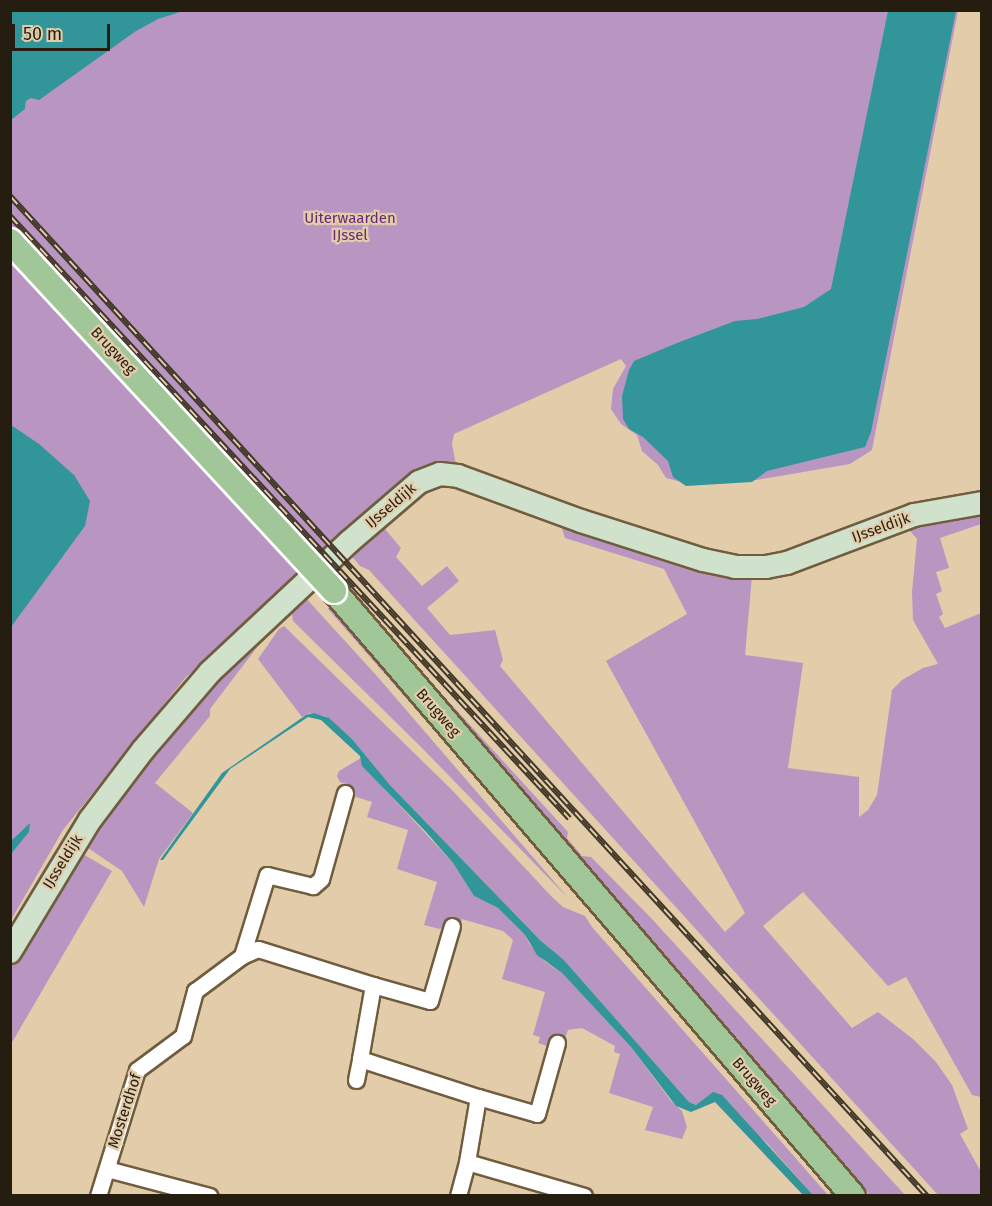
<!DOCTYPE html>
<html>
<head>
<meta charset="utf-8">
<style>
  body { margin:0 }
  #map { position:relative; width:992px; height:1206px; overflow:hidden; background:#e2ccaa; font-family:"Fira Sans",sans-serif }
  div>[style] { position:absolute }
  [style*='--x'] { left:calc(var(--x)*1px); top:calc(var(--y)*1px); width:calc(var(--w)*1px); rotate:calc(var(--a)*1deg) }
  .green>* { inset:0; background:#b896c1 }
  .water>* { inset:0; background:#32959a }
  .roads { filter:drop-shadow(2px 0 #705d3e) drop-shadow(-2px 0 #705d3e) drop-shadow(0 2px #705d3e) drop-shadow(0 -2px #705d3e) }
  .street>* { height:15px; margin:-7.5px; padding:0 7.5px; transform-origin:7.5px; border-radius:7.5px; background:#fff }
  .secondary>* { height:22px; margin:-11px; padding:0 11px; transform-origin:11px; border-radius:11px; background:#d0e2cb }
  .primary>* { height:24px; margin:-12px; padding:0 12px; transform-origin:12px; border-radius:12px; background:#a1c698 }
  .rail>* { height:6px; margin-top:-3px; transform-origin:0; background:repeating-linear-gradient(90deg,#e2ccaa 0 11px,#413727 0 22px); box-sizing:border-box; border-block:2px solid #413727 }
  .bridges { filter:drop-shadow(2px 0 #fff) drop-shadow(-2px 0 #fff) drop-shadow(0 2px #fff) drop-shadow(0 -2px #fff) }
  .primary-bridge>* { height:24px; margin:-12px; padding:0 12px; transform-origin:12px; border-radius:12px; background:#a1c698 }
  span { translate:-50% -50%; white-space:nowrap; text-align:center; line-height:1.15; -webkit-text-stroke:4.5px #e2ccaa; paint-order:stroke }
  .park-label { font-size:15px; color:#682777 }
  .street-label { font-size:15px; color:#251d10 }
  .frame { position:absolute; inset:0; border:12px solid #251d10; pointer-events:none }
  .scale { position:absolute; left:12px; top:24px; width:98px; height:27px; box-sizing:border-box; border:3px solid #251d10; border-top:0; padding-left:8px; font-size:18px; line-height:21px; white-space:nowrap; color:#251d10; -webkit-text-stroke:4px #e2ccaa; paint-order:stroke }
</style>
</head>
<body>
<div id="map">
  <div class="green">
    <div style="clip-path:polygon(182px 11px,958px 11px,872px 450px,850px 464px,756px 480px,689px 484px,666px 478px,658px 465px,642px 451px,637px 435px,621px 424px,611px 409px,613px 389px,626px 366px,621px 359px,454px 434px,452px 444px,456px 465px,422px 470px,402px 482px,185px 678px,63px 830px,11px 920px,11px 115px,26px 105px,26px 101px,156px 16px)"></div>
    <div style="clip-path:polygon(981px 510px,981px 524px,940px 538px,949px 568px,936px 572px,942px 591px,936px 594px,943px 614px,939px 617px,945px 628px,981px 613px,981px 1097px,972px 1095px,906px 977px,888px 986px,803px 892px,763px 926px,852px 1028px,878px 1012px,913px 1039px,936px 1062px,952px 1085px,968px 1129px,960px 1134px,981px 1172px,981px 1195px,938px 1195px,369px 570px,360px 566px,349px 553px,380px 523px,401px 548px,396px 557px,422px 586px,447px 566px,459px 581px,427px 608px,450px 635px,495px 630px,503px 660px,500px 666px,725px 932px,745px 913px,606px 661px,687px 614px,664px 569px,565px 538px,562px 529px,568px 523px,752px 576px,745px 655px,803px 663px,788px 768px,859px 777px,859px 817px,868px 810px,877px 795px,892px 690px,902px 680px,923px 668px,938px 664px,913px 620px,912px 592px,917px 539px,905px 525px)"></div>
    <div style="clip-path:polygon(341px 584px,568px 832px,567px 838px,582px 856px,591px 857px,651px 918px,905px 1195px,870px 1195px)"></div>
    <div style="clip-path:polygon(303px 595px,376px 675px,569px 899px,422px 748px,293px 621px,291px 609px)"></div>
    <div style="clip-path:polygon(332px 604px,396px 683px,744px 1084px,328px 609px)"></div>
    <div style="clip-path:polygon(273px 626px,210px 709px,210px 716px,155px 783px,193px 813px,159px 859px,144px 907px,122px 871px,85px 846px,171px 724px)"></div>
    <div style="clip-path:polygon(284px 626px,452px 790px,552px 897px,563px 907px,585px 916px,592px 927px,828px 1195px,813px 1195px,766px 1142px,709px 1096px,696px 1105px,689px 1102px,563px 959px,541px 941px,390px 785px,352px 739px,325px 716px,310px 713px,302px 717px,258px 659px,279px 629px)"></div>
    <div style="clip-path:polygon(361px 758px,363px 766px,453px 863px,474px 896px,498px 908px,525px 935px,530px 945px,544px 961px,562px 973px,631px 1047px,671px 1101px,682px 1111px,687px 1127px,682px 1139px,645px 1130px,653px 1107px,609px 1093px,620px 1054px,614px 1052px,615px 1046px,582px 1028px,568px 1030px,565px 1038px,560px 1038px,547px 1046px,538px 1043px,540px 1037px,533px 1035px,545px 992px,502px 979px,513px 940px,503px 931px,462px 919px,460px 924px,451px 922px,440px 929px,424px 925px,437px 882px,397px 869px,408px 830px,367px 817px,372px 802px,347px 794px,349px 785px,340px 782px,337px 776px,339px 771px)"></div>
    <div style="clip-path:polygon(81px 853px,112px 871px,11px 1044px,11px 963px)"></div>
  </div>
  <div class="water">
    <div style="clip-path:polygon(11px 10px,183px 10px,183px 11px,158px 19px,136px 31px,39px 100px,31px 98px,26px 101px,25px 109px,11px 120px)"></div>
    <div style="clip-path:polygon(888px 11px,956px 11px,871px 432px,865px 447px,767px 471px,752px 482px,686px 486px,673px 477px,668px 461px,643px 437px,629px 429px,623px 419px,622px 396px,629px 370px,634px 361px,677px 343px,735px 321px,757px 319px,804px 307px,831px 289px)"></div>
    <div style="clip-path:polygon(11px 425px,39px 444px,74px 475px,90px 501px,85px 526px,11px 627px)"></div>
    <div style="clip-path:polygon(314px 713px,329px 718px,352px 739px,390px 785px,541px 941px,563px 959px,689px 1102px,696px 1105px,713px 1092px,722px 1095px,813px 1195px,803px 1195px,715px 1102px,691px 1112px,676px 1106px,631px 1047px,562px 973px,537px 955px,525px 935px,498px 908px,474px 896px,453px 863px,426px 832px,362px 766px,360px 756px,321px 720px,308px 717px,230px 769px,163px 860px,160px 860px,222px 773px,306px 715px)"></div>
    <div style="clip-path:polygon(30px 823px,29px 832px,11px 854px,11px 841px)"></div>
  </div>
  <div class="roads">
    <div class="street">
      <div style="--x:345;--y:793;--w:89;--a:105.6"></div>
      <div style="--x:321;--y:879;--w:11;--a:139"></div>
      <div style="--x:313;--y:886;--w:47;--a:-166.6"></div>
      <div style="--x:267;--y:875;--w:85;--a:107.2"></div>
      <div style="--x:242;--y:956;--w:17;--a:-24"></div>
      <div style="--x:258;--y:949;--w:121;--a:17.4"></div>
      <div style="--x:373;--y:985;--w:75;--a:100"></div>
      <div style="--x:360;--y:1059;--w:124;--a:17.9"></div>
      <div style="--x:478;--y:1097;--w:66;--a:99.6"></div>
      <div style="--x:467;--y:1162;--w:122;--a:16.2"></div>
      <div style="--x:373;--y:985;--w:59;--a:15.7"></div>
      <div style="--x:430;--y:1001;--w:78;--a:-73.7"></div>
      <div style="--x:356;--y:1080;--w:21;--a:-79"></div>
      <div style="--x:478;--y:1097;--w:61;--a:16.1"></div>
      <div style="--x:537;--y:1114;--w:74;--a:-74.3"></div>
      <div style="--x:107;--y:1169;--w:106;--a:14.8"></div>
      <div style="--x:98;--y:1196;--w:132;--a:-72.8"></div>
      <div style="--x:137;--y:1070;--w:57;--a:-36.5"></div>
      <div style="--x:183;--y:1036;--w:47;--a:-75.1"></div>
      <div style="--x:195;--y:991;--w:59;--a:-36.7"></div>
      <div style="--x:458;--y:1196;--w:35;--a:-75"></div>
    </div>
    <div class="secondary">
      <div style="--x:10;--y:952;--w:154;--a:-58.8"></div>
      <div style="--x:90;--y:820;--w:88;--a:-52.9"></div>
      <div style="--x:143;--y:750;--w:103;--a:-49.3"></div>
      <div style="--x:210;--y:672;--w:190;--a:-43.1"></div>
      <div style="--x:349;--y:542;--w:92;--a:-40.6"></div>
      <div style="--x:419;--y:482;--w:22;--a:-21"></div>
      <div style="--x:440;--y:474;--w:18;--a:6"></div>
      <div style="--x:458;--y:476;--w:131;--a:20.1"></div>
      <div style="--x:581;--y:521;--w:128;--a:17.7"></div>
      <div style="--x:703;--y:560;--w:33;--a:12"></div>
      <div style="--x:735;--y:567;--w:31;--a:0"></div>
      <div style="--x:766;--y:567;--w:21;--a:-11"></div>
      <div style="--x:787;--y:563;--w:136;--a:-20.7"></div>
      <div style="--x:914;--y:515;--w:69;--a:-10"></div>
    </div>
    <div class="primary">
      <div style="--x:334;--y:591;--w:797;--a:49.38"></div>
    </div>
  </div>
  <div class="rail">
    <div style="--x:10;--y:196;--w:1357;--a:47.48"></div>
    <div style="--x:10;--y:216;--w:822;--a:47.12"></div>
  </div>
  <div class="bridges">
    <div class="primary-bridge">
      <div style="--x:10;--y:241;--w:477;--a:47.2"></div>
    </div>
  </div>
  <div class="park-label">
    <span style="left:350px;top:227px">Uiterwaarden<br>IJssel</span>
  </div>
  <div class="street-label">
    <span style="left:113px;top:351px;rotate:47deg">Brugweg</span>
    <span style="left:391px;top:506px;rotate:-40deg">IJsseldijk</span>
    <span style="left:881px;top:528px;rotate:-20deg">IJsseldijk</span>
    <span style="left:438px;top:713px;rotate:49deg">Brugweg</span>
    <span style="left:63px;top:862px;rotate:-58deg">IJsseldijk</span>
    <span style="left:754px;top:1082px;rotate:49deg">Brugweg</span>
    <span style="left:125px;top:1111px;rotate:-72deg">Mosterdhof</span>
  </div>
  <div class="frame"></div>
  <div class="scale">50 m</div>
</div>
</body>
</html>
